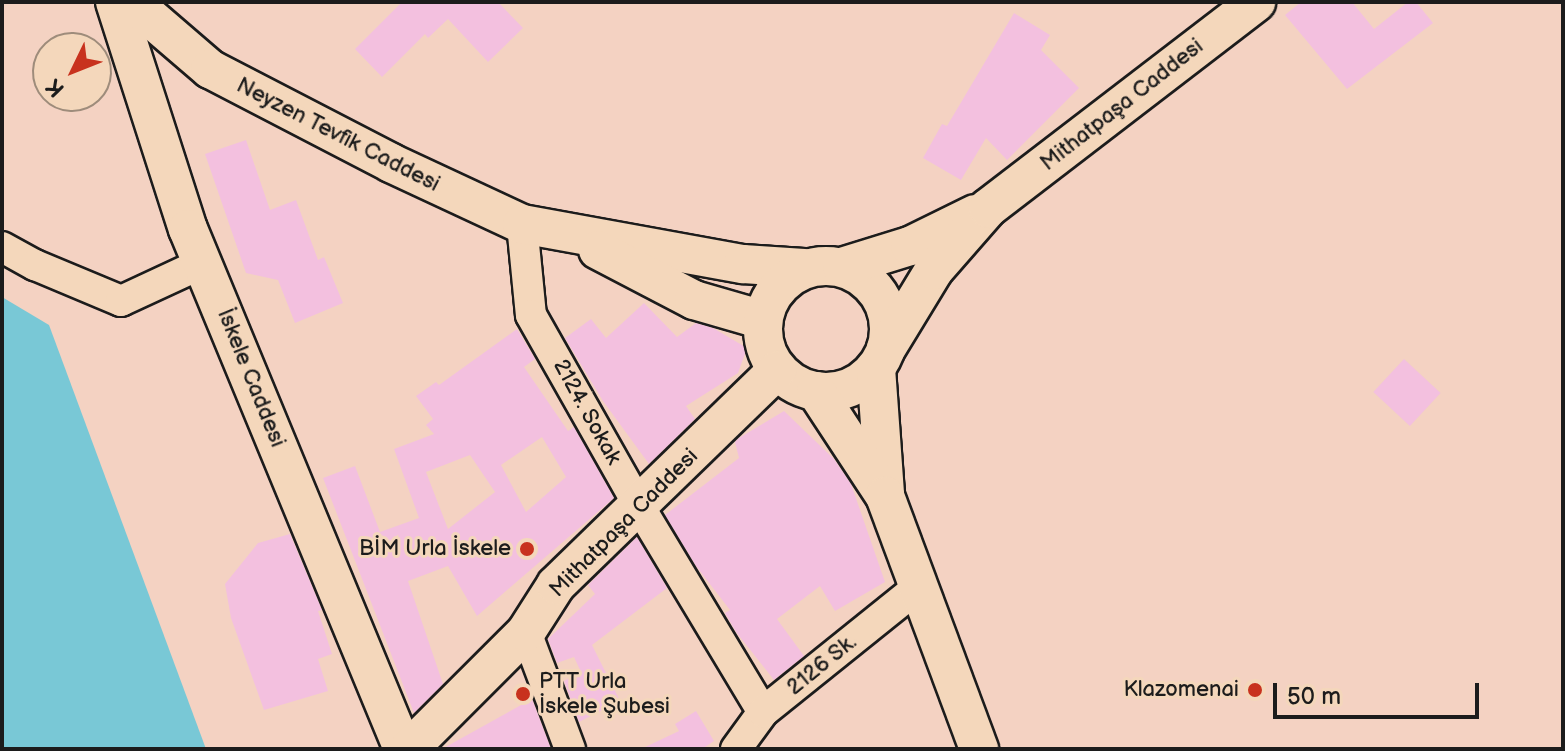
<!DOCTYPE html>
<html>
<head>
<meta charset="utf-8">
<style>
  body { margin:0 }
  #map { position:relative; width:1565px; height:751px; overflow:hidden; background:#f4d2c2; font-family:"Balsamiq Sans",sans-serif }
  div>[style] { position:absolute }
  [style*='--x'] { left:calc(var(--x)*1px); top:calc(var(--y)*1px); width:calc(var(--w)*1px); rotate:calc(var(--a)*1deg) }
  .water>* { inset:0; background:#79c8d6 }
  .building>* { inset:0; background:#f3c0df; transform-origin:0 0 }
  .roads { filter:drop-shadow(2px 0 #1c1c1c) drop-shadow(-2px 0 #1c1c1c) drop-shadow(0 2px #1c1c1c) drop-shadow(0 -2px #1c1c1c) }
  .minor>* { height:30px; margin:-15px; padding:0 15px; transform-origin:15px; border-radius:15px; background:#f4d7bb }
  .tertiary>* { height:38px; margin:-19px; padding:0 19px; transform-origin:19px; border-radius:19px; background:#f4d7bb }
  .tertiary>.ring { margin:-19px; padding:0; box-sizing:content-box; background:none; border:38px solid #f4d7bb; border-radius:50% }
  .dots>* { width:22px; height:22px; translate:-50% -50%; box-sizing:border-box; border:4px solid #f4d7bb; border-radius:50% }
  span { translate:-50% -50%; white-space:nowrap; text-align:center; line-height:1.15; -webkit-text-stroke:6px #f4d7bb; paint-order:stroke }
  .street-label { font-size:22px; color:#1c1c1c }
  .poi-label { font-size:22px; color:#1c1c1c }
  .right { translate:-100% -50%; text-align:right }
  .left { translate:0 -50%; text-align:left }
  .frame { position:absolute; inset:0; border:4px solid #1c1c1c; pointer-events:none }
  .north { position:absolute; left:32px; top:32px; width:80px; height:80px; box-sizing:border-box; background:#f4d7bb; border:2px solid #9e8c7b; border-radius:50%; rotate:227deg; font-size:22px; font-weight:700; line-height:32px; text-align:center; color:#1c1c1c }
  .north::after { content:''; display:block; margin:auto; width:28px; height:36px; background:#c8321e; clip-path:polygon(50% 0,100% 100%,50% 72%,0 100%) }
  .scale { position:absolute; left:1273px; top:683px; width:206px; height:36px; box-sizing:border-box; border:4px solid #1c1c1c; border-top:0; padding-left:10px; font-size:24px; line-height:28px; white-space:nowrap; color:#1c1c1c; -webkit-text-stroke:6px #f4d7bb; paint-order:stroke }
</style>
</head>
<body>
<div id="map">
  <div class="water">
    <div style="clip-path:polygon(2px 297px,49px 325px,206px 749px,2px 749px)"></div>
  </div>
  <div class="building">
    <div style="clip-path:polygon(402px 2px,498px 2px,523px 28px,488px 62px,448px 19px,428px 38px,425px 34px,382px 77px,355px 49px)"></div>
    <div style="clip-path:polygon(1301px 2px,1352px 2px,1374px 29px,1408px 2px,1416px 2px,1433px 23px,1347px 89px,1285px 15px)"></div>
    <div style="clip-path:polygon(1014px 13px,1050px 35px,1041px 50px,1079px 88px,1007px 160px,986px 138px,961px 180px,923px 158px,942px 124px,947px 126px)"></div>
    <div style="clip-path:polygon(246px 140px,270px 210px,296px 200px,318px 260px,324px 257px,343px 303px,295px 323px,278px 280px,246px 273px,205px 154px)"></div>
    <div style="clip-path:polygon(644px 303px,677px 337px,696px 323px,713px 328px,747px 348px,738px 373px,686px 406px,695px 419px,649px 464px,603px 401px,565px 338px,591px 319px,606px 338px)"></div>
    <div style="clip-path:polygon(evenodd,517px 329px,535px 359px,524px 367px,568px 431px,574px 427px,614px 498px,477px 616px,448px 566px,408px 581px,443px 684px,414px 713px,323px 478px,355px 466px,380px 532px,419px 518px,394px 449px,434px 434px,426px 425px,433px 419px,416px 396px,436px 382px,439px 385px,517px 329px,542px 437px,566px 477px,526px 512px,501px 465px,542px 437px,517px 329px,470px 455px,495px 492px,448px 529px,426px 472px,470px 455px)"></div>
    <div style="left:1404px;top:359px;width:50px;height:45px;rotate:43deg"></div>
    <div style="clip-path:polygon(784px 411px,834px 459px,851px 484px,885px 582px,835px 611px,820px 586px,777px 619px,804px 656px,774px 680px,736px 632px,725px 613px,730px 610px,696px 566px,665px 515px,739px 458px,735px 442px,739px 438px)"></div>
    <div style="clip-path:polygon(290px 534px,322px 610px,318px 611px,332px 654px,318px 659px,328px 691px,264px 710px,231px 618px,225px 584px,258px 543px)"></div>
    <div style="clip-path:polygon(637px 537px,667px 588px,592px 645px,620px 701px,579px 722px,564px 681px,581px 672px,574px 657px,557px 663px,548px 639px,595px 594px,588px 585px)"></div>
    <div style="clip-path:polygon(532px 699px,551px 749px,442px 749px)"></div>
    <div style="clip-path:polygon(696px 711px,714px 741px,702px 749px,641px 749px,679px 731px,675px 724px)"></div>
  </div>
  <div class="roads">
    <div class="minor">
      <div style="--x:522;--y:224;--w:91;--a:84.4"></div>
      <div style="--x:531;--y:315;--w:219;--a:60.5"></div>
      <div style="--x:639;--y:506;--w:240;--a:59"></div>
      <div style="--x:2;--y:247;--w:38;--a:29"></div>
      <div style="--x:35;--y:265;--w:93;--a:22.7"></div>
      <div style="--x:121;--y:301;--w:90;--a:-24.9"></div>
      <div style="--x:526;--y:632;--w:125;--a:69.4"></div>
      <div style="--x:736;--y:749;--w:46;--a:-53.9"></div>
      <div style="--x:763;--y:712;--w:198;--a:-38.8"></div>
    </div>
    <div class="tertiary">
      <div style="--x:115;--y:2;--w:238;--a:72.2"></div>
      <div style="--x:188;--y:229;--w:563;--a:67.54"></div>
      <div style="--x:132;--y:2;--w:103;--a:40.7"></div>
      <div style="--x:210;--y:69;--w:204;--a:27.4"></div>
      <div style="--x:391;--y:163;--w:145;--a:25"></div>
      <div style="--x:522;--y:224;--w:225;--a:10.3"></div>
      <div style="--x:743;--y:264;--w:61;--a:3.8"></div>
      <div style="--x:598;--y:250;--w:108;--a:27.5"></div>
      <div style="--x:694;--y:300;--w:72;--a:16.2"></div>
      <div class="ring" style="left:763px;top:266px;width:88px;height:88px"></div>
      <div style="--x:842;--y:267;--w:71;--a:-17.2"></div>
      <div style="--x:910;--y:246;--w:72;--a:-26.2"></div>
      <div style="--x:886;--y:349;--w:92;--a:-58.7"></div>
      <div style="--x:934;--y:270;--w:82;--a:-48.9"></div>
      <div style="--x:988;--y:208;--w:338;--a:-37.5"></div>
      <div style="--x:876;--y:368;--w:125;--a:85.9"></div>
      <div style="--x:816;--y:391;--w:126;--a:56.7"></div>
      <div style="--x:885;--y:496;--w:270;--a:69.6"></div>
      <div style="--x:409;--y:749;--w:165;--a:-45"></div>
      <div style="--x:526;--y:632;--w:56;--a:-57.4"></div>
      <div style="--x:556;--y:585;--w:308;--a:-44.2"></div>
    </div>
  </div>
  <div class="dots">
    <div style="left:527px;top:549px;background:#c8321e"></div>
    <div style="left:1255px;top:690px;background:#c8321e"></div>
    <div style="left:523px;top:694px;background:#c8321e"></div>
  </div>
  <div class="street-label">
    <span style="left:1122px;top:105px;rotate:-38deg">Mithatpaşa Caddesi</span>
    <span style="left:338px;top:135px;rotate:27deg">Neyzen Tevfik Caddesi</span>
    <span style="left:251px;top:378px;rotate:68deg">İskele Caddesi</span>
    <span style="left:587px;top:412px;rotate:61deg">2124. Sokak</span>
    <span style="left:624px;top:523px;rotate:-45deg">Mithatpaşa Caddesi</span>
    <span style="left:822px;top:665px;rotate:-39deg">2126 Sk.</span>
  </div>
  <div class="poi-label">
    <span class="right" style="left:511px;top:549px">BİM Urla İskele</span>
    <span class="left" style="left:539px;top:694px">PTT Urla<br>İskele Şubesi</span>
    <span class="right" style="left:1239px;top:690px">Klazomenai</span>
  </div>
  <div class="frame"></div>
  <div class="north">K</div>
  <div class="scale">50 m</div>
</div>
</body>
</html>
